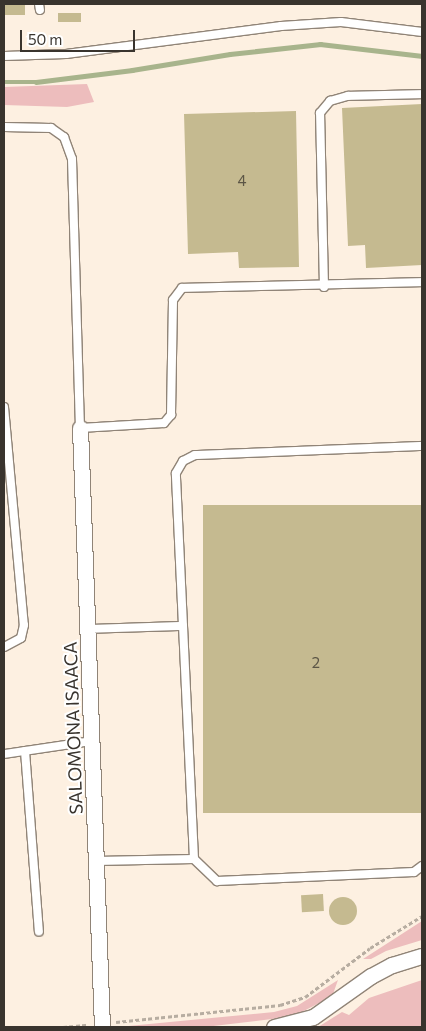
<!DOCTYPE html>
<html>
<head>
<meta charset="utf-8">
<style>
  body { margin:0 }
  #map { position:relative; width:426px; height:1031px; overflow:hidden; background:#fdf0e1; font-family:Commissioner,sans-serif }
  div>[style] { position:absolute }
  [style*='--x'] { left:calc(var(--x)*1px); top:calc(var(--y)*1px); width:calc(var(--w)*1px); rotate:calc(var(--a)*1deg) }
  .green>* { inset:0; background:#edbdbd }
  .stream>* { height:4.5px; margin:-2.25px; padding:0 2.25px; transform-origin:2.25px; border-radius:2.25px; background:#a8b48c }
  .building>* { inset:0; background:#c5ba90; transform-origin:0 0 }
  .round { border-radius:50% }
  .path>* { height:2.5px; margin-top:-1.25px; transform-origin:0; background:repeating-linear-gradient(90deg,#b7ada1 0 4px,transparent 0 6.5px) }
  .roads { filter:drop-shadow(1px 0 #908477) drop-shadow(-1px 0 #908477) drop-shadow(0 1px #908477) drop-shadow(0 -1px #908477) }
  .service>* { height:8px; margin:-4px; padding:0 4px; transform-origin:4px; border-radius:4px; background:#fff }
  .minor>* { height:15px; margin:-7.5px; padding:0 7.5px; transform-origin:7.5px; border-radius:7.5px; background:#fff }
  span { translate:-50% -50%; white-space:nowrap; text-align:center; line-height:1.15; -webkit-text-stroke:4px #fff; paint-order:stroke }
  .number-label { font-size:15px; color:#5c5646 }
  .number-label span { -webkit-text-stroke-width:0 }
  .street-label { font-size:18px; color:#39342e }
  .frame { position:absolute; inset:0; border:5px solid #39342e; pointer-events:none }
  .scale { position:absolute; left:20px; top:30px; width:115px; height:22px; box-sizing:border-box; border:2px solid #39342e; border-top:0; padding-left:6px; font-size:15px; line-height:18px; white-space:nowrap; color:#39342e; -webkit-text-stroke:4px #fff; paint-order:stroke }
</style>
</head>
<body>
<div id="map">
  <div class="green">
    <div style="clip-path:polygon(87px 84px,94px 102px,67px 107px,4px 105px,4px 87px)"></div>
    <div style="clip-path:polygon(422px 921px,422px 940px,386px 951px,371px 959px,363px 959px)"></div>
    <div style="clip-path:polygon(338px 980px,333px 994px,323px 1001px,298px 1014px,272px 1019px,205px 1027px,118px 1027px,274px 1012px,297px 1006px)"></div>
    <div style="clip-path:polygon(422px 980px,422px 1027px,318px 1027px,342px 1012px,349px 1015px,369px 998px)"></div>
  </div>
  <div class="stream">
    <div style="--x:4;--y:82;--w:32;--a:0"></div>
    <div style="--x:36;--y:82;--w:97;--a:-7.1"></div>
    <div style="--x:132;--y:70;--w:99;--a:-9.3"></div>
    <div style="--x:230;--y:54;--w:91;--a:-6.3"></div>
    <div style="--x:320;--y:44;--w:103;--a:6.7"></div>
  </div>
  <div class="building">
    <div style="left:4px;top:4px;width:21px;height:11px"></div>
    <div style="left:81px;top:13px;width:9px;height:23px;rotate:90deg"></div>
    <div style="clip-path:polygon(422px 104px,422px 265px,366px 268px,365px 245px,348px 246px,342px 108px)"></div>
    <div style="clip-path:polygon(296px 111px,299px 267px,239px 268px,238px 252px,188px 254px,184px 114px)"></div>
    <div style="left:422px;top:505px;width:308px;height:219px;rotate:90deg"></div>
    <div style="left:323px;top:894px;width:17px;height:22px;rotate:87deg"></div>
    <div class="round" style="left:329px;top:897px;width:28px;height:28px"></div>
  </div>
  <div class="path">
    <div style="--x:116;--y:1022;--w:165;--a:-5.9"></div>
    <div style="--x:280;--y:1005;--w:26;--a:-18"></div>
    <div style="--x:305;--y:997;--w:81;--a:-37"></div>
    <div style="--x:370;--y:948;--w:61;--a:-31.6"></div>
    <div style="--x:63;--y:1027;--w:25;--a:-5"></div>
  </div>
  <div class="roads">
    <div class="service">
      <div style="--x:39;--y:4;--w:6;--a:81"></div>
      <div style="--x:4;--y:56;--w:62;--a:-1.8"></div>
      <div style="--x:66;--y:54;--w:217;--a:-7.4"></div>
      <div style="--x:281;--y:26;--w:60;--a:-3.8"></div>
      <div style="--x:341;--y:22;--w:82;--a:7"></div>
      <div style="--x:4;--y:127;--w:47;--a:1.2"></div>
      <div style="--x:51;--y:128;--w:16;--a:35"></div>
      <div style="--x:64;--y:137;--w:23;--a:70"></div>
      <div style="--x:72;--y:159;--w:269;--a:88.3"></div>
      <div style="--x:80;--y:428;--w:84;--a:-3.4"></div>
      <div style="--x:164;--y:423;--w:11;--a:-49"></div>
      <div style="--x:171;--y:415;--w:115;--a:-89"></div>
      <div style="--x:173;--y:300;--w:15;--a:-53"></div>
      <div style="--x:182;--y:288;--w:240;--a:-1.4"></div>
      <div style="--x:324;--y:287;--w:174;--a:-91.3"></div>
      <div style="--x:320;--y:113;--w:16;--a:-50"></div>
      <div style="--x:330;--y:101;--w:19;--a:-16"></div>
      <div style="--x:348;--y:96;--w:74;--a:-1.5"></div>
      <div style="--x:4;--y:407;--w:219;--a:84.8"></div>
      <div style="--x:24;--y:625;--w:13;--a:103"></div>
      <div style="--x:21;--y:638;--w:19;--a:152"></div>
      <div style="--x:87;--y:629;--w:96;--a:-1.8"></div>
      <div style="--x:25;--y:751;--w:181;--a:85.6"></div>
      <div style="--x:4;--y:754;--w:89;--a:-8.4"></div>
      <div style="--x:194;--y:859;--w:386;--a:-92.7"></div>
      <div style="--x:176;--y:473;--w:14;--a:-60"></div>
      <div style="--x:183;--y:461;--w:13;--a:-27"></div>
      <div style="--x:195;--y:455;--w:227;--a:-2.3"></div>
      <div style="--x:96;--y:861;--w:98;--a:-1.2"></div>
      <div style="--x:194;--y:859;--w:32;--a:44"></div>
      <div style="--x:217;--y:881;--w:197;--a:-2.6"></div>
      <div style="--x:414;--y:872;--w:10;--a:-37"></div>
    </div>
    <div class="minor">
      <div style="--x:80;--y:428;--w:599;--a:87.9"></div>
      <div style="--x:274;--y:1027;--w:40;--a:-14.4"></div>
      <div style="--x:313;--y:1017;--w:71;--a:-35.3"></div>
      <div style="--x:371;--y:976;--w:24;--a:-28"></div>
      <div style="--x:392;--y:965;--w:31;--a:-17"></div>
    </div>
  </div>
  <div class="number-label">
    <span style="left:242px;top:181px">4</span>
    <span style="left:316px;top:663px">2</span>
  </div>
  <div class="street-label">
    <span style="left:73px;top:728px;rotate:-92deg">SALOMONA ISAACA</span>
  </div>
  <div class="frame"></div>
  <div class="scale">50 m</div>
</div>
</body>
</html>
